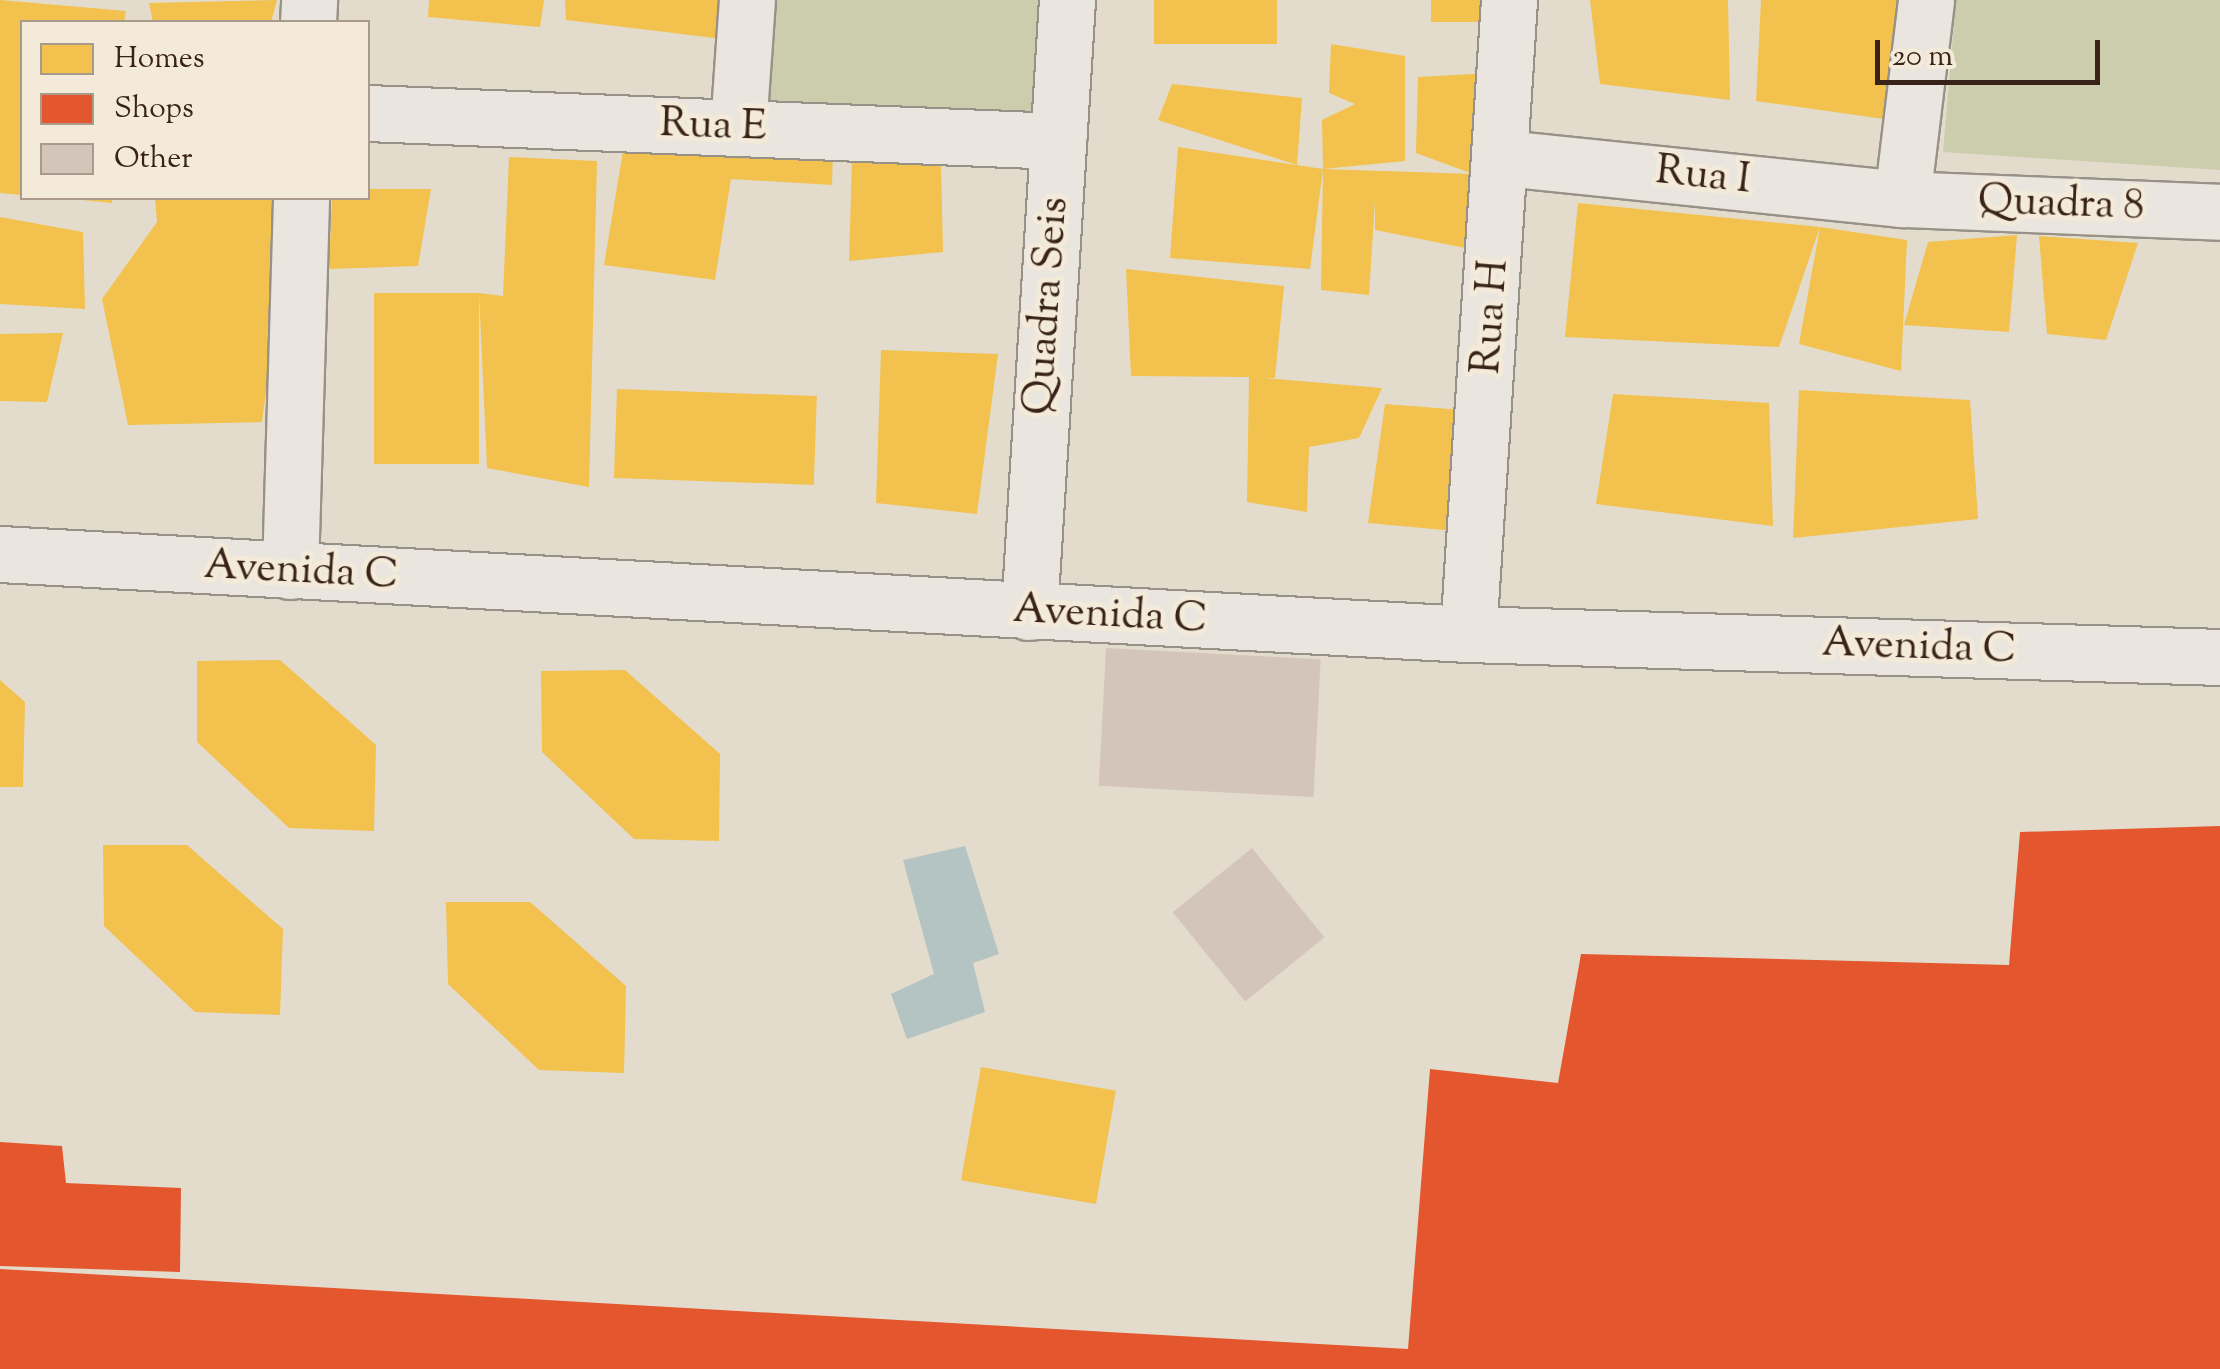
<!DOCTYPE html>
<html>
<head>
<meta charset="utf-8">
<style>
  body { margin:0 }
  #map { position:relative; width:2220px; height:1369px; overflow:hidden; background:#e3dccd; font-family:"Sorts Mill Goudy",serif }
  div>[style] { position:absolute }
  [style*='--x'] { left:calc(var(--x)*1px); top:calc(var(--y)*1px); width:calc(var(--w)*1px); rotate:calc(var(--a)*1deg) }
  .green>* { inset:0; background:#cccdad; transform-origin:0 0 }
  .water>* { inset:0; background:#b3c4c3 }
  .homes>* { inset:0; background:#f2c14e; transform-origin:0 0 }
  .shops>* { inset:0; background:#e4572e }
  .building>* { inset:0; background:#d3c5ba; transform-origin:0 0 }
  .roads { filter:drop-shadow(2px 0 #989188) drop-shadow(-2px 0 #989188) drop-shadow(0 2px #989188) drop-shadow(0 -2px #989188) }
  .minor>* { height:55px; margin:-27.5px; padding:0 27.5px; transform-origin:27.5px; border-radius:27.5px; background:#eae5de }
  span { translate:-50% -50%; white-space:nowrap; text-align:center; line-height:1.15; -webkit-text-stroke:10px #f3ead9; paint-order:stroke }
  .street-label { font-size:42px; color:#392319 }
  .legend { position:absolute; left:20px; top:20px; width:350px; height:180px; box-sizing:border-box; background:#f3ead9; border:2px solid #a99a8c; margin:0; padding:12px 18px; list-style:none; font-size:30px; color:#392319 }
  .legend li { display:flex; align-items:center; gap:20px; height:50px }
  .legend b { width:50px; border:2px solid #a99a8c }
  .scale { position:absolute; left:1875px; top:40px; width:225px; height:45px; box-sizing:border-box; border:5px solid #392319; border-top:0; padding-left:12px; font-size:30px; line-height:35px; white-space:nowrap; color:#392319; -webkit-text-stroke:8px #f3ead9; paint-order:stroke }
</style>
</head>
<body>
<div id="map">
  <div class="green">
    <div style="left:734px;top:0;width:330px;height:112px"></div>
    <div style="clip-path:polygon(1956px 0,2220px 0,2220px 170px,1943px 152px)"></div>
  </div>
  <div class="water">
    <div style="clip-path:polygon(965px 846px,999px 954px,973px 963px,985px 1012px,907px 1039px,891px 994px,934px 974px,903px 860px)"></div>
  </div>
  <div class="homes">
    <div style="clip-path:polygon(0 0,126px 11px,124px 22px,22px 22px,22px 195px,0 193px)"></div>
    <div style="clip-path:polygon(277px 0,271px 22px,153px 22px,149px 3px)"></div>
    <div style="clip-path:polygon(429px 0,544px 0,540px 27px,428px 17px)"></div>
    <div style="clip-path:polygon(565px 0,733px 0,723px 39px,566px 20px)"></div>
    <div style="left:1154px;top:0;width:123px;height:44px"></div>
    <div style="left:1431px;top:0;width:54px;height:22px"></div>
    <div style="clip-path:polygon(1590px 0,1728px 0,1730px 100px,1600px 84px)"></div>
    <div style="clip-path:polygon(1761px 0,1926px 0,1898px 121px,1756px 101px)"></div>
    <div style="clip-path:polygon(1331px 44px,1405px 56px,1405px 161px,1323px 169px,1310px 269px,1170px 258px,1178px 147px,1323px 169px,1322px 120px,1355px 104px,1329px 93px)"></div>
    <div style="clip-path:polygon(1508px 72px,1473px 174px,1416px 153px,1418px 77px)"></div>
    <div style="clip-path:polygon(1172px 84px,1302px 98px,1297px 165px,1158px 120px)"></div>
    <div style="clip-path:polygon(624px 145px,833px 151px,832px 185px,731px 179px,715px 280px,604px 265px)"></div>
    <div style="clip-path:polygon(509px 157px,597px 161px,589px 487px,487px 468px,479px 293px,503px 296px)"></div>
    <div style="clip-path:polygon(852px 159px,941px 165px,943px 252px,849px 261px)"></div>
    <div style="clip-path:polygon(1323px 169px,1473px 174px,1470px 249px,1375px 230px,1375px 200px,1369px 295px,1321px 290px)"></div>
    <div style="clip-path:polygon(368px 189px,431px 189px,418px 266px,329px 269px,332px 198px,368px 198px)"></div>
    <div style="clip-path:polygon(82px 198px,112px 198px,112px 203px,82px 200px)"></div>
    <div style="clip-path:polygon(155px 198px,292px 198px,262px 422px,128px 425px,102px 299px,157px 222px)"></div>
    <div style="clip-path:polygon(1578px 203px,1820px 227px,1779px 347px,1565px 337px)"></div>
    <div style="clip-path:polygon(0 217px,83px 232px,85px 309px,0 304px)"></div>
    <div style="clip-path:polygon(1820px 227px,1907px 240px,1901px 371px,1799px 344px)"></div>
    <div style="clip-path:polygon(2017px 235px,2009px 332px,1904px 325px,1928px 242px)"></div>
    <div style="clip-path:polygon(2039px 236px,2138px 243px,2106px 340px,2047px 334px)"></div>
    <div style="clip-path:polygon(1126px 269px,1284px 286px,1275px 378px,1264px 378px,1382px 388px,1359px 438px,1309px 447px,1307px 512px,1247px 502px,1249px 377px,1131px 376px)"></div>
    <div style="left:374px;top:293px;width:105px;height:171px"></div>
    <div style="clip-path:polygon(63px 333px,47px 402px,0 401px,0 334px)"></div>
    <div style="clip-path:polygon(881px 350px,998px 354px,977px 514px,876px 503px)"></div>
    <div style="left:617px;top:389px;width:200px;height:89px;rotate:2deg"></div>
    <div style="clip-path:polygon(1799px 390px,1970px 400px,1978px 519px,1793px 538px)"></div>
    <div style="clip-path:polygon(1613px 394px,1769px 403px,1773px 526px,1596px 504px)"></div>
    <div style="clip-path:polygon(1385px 404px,1463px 410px,1466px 532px,1368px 523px)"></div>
    <div style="clip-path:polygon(280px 660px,376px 745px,374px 831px,289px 828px,197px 742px,197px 661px)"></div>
    <div style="clip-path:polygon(625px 670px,720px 754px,719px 841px,634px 839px,542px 752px,541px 671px)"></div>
    <div style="clip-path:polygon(0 680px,25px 702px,23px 787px,0 787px)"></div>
    <div style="clip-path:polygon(103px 845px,187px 845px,283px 929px,280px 1015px,195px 1012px,104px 926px)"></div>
    <div style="clip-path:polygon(446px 902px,530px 902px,626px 986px,624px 1073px,539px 1070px,448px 984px)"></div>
    <div style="left:981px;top:1067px;width:137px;height:115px;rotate:10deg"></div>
  </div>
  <div class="shops">
    <div style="clip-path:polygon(2220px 826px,2220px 1369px,0 1369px,0 1269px,1408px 1349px,1430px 1069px,1558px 1083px,1581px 954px,2009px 965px,2020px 832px)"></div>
    <div style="clip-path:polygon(0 1142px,62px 1146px,66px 1183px,181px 1188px,180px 1272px,0 1266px)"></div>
  </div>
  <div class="building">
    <div style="left:1106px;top:648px;width:215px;height:138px;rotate:3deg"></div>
    <div style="left:1252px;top:848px;width:115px;height:102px;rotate:51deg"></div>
  </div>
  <div class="roads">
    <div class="minor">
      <div style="--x:308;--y:22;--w:22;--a:-87"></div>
      <div style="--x:368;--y:113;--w:691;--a:2.32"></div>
      <div style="--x:738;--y:128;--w:128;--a:-86"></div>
      <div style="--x:1504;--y:158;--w:400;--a:5.9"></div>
      <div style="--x:1902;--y:199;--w:318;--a:2.3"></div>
      <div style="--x:1902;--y:199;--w:200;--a:-83.1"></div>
      <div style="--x:0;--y:554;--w:1470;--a:3.12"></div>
      <div style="--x:1468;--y:634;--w:752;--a:1.75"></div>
      <div style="--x:290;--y:571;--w:373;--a:-88.3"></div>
      <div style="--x:1029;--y:612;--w:613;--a:-86.45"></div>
      <div style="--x:1468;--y:634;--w:635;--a:-86.3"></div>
    </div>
  </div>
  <div class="street-label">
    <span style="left:713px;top:127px;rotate:2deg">Rua E</span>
    <span style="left:1703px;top:177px;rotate:6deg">Rua I</span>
    <span style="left:2061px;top:205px;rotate:2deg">Quadra 8</span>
    <span style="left:1048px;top:306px;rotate:-86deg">Quadra Seis</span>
    <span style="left:1492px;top:317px;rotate:-86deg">Rua H</span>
    <span style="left:301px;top:572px;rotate:3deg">Avenida C</span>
    <span style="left:1110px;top:616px;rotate:3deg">Avenida C</span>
    <span style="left:1919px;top:648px;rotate:2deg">Avenida C</span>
  </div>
  <ul class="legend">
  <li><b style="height:28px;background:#f2c14e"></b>Homes</li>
  <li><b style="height:28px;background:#e4572e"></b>Shops</li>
  <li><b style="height:28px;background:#d3c5ba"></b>Other</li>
  </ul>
  <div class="scale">20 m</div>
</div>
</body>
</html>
